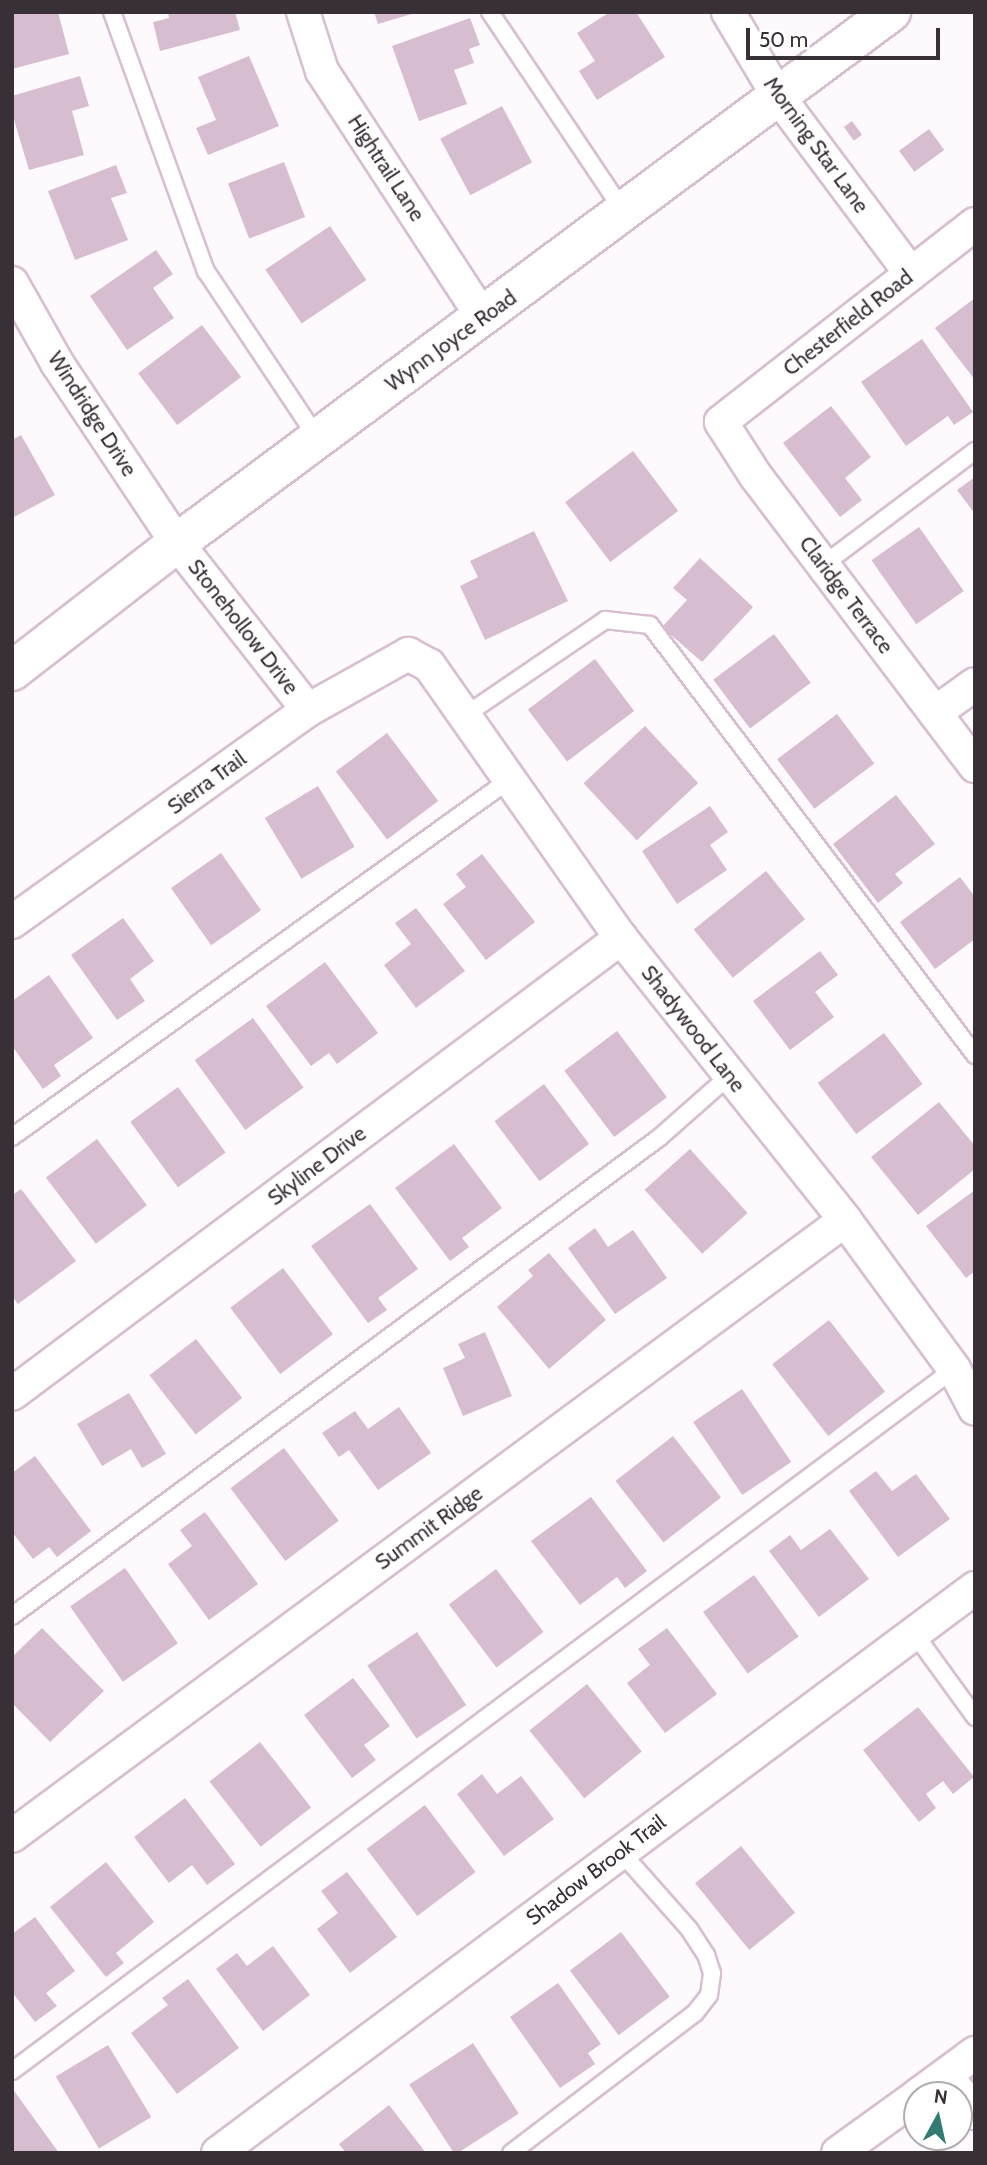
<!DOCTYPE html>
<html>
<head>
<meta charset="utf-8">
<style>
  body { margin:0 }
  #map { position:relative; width:987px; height:2165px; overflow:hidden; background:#fef9fd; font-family:Cabin,sans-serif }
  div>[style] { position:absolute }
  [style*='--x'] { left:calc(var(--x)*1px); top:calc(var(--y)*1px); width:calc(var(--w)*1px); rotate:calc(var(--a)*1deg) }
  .building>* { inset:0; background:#d7bdd0; transform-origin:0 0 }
  .roads { filter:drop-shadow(2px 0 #d8bed1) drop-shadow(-2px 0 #d8bed1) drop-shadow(0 2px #d8bed1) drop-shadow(0 -2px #d8bed1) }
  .lane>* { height:16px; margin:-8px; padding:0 8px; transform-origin:8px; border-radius:8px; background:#fff }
  .street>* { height:32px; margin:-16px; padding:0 16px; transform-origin:16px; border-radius:16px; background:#fff }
  .secondary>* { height:38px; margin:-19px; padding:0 19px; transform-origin:19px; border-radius:19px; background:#fff }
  span { translate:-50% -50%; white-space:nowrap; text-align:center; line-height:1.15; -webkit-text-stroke:5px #fff; paint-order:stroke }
  .street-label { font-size:21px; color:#392f37 }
  .frame { position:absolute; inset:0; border:14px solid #392f37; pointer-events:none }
  .north { position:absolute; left:903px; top:2081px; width:70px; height:70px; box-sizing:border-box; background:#fff; border:2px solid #b0acaf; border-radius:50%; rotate:8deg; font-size:19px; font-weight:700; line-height:28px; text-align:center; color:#392f37 }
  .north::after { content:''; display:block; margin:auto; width:24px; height:32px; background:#337a72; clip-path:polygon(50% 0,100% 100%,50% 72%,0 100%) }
  .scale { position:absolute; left:746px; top:28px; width:194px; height:32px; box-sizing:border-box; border:4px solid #392f37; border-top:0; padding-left:9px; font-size:21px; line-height:24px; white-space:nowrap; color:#392f37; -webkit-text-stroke:5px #fff; paint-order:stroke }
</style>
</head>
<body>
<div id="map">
  <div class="building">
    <div style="clip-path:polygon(12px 12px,58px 12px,69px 54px,12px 69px)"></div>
    <div style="clip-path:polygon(168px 12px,235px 12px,240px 30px,160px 51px,153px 22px,169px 18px)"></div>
    <div style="clip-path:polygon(374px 12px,415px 12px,415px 13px,378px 24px)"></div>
    <div style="clip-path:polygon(610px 12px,636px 12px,665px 57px,597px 100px,579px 71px,595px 61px,577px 33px)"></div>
    <div style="clip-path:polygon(470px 18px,480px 45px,469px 49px,474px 63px,454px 70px,467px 104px,419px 121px,392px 46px)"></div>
    <div style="clip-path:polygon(249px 56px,279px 126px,208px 155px,196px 128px,216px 120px,198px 77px)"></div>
    <div style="clip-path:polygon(80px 76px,89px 106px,72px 111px,84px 155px,29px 170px,12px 113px,12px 96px)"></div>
    <div style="left:502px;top:106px;width:64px;height:70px;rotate:62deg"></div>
    <div style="left:852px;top:121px;width:17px;height:10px;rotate:54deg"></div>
    <div style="left:929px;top:129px;width:26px;height:37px;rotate:54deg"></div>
    <div style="left:284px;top:162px;width:59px;height:60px;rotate:69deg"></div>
    <div style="clip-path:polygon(116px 165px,127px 193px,111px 198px,128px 240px,75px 260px,48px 191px)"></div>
    <div style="left:330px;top:226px;width:65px;height:78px;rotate:56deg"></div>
    <div style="clip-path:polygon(156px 250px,173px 274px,153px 288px,174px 318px,127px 350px,90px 296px)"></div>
    <div style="clip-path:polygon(975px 298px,975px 380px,935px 328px)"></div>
    <div style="left:202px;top:325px;width:65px;height:80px;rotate:53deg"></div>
    <div style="clip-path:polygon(922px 339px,973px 412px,954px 425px,948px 416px,906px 446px,861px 382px)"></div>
    <div style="clip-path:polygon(831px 406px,871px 457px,845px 478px,862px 500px,840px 517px,783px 443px)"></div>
    <div style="clip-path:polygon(21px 435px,55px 495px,12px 518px,12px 440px)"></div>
    <div style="left:633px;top:451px;width:75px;height:85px;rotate:53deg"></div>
    <div style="clip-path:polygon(975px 477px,975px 514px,957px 490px)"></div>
    <div style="left:919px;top:527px;width:78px;height:58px;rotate:55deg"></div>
    <div style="clip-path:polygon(534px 531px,568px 601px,485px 640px,460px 586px,478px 577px,470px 561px)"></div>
    <div style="clip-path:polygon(700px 558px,753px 607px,702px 662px,662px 627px,687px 600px,673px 588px)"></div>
    <div style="left:774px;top:634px;width:61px;height:76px;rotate:53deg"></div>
    <div style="left:595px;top:659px;width:65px;height:84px;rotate:53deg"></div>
    <div style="left:837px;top:714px;width:62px;height:75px;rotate:53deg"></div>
    <div style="left:645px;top:726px;width:78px;height:84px;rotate:47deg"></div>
    <div style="left:387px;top:733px;width:85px;height:64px;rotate:53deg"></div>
    <div style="left:318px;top:786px;width:71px;height:62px;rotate:59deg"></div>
    <div style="clip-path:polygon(896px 795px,935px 844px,895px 874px,903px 883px,878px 903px,833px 844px)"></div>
    <div style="clip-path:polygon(710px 806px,728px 832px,710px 845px,727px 870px,677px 904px,642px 851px)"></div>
    <div style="left:221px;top:853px;width:70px;height:61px;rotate:55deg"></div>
    <div style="clip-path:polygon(482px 854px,535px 922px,486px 960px,443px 904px,466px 887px,456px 874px)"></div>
    <div style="left:766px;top:871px;width:62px;height:93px;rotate:51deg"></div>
    <div style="clip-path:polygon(960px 877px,975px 897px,975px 939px,935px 969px,900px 922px)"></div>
    <div style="clip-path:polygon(416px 908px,465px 971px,416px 1008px,384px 965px,411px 944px,395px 923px)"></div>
    <div style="clip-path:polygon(123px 918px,154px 961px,130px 979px,145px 1001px,117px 1020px,71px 955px)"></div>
    <div style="clip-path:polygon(820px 951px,838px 975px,815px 992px,834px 1017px,790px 1050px,753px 1001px)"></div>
    <div style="clip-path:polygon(325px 962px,378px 1033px,337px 1064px,329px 1053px,311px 1066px,266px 1006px)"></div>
    <div style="clip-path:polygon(49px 975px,93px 1038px,54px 1065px,61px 1076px,43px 1089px,12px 1046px,12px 1001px)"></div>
    <div style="left:253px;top:1018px;width:86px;height:72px;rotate:54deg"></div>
    <div style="left:617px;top:1031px;width:83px;height:66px;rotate:53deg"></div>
    <div style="left:884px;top:1033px;width:64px;height:83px;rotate:53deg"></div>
    <div style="left:544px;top:1084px;width:75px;height:62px;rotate:53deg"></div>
    <div style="left:178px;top:1087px;width:81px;height:59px;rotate:54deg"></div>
    <div style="clip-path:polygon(939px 1102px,975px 1146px,975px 1169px,918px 1215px,871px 1157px)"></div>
    <div style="left:97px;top:1139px;width:83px;height:64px;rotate:53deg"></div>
    <div style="clip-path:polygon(454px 1144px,502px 1208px,462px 1238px,469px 1247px,450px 1261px,395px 1188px)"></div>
    <div style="left:690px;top:1149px;width:86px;height:61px;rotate:48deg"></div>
    <div style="clip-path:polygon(21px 1189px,76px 1261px,18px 1304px,12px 1296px,12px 1195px)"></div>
    <div style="clip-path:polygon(975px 1190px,975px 1271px,966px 1278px,926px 1226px)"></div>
    <div style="clip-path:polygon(370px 1204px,418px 1269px,378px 1298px,387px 1310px,368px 1323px,311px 1246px)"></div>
    <div style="clip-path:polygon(595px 1228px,608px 1247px,633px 1230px,667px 1278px,615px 1314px,568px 1248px)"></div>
    <div style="clip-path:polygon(549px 1253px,606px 1320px,549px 1369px,497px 1307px,533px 1276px,528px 1270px)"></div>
    <div style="left:283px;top:1268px;width:83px;height:66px;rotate:53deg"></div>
    <div style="left:829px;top:1320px;width:91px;height:72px;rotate:52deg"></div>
    <div style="clip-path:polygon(485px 1332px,512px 1396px,463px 1416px,443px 1368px,465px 1358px,458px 1344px)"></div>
    <div style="left:196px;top:1339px;width:75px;height:59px;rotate:52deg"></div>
    <div style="left:742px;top:1389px;width:88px;height:59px;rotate:56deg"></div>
    <div style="clip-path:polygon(129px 1393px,166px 1454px,142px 1468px,131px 1449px,102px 1466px,77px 1424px)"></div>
    <div style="clip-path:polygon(399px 1407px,431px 1453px,378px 1490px,349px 1450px,339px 1457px,322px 1433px,355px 1411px,368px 1429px)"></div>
    <div style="left:673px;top:1436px;width:78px;height:73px;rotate:52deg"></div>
    <div style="left:284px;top:1448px;width:91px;height:67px;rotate:53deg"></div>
    <div style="clip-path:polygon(35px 1456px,91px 1531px,57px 1557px,49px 1547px,33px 1559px,12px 1532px,12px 1473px)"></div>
    <div style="clip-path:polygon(876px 1471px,892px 1491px,916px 1474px,950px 1519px,898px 1557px,849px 1491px)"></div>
    <div style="clip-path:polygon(591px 1497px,647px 1571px,625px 1588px,617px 1577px,580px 1605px,531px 1541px)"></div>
    <div style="clip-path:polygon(205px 1512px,258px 1584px,209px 1620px,168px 1564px,192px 1546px,180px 1530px)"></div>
    <div style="clip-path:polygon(830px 1529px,869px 1579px,819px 1617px,769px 1551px,790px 1535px,801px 1550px)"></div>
    <div style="left:125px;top:1568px;width:92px;height:67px;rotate:55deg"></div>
    <div style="left:496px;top:1569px;width:79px;height:59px;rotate:53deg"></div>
    <div style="left:754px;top:1575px;width:76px;height:63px;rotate:54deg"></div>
    <div style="clip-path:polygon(42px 1628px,104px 1691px,50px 1742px,12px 1703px,12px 1657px)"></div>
    <div style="clip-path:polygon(667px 1628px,717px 1694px,665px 1733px,627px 1683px,650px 1665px,638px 1649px)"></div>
    <div style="left:417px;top:1632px;width:88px;height:60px;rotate:56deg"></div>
    <div style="clip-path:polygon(353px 1678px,390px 1726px,364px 1745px,376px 1760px,352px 1778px,304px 1715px)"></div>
    <div style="left:587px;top:1684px;width:87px;height:74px;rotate:51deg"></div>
    <div style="clip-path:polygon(918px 1707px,974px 1777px,953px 1794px,943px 1781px,926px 1794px,936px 1808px,919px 1822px,863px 1750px)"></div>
    <div style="left:260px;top:1742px;width:83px;height:64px;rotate:52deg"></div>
    <div style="clip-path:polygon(482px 1774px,497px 1794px,521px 1776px,554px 1819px,504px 1856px,457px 1794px)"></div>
    <div style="clip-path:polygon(185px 1798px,235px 1864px,207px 1885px,192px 1865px,169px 1883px,134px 1837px)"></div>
    <div style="left:425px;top:1805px;width:84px;height:73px;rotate:53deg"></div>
    <div style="left:741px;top:1846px;width:86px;height:59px;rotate:51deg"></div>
    <div style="clip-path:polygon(106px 1862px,154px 1922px,116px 1953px,124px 1963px,106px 1977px,50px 1907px)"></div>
    <div style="clip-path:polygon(347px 1872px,397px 1937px,350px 1973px,317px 1929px,338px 1913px,321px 1891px)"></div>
    <div style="clip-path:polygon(35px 1917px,75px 1971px,46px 1993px,57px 2006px,35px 2022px,12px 1992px,12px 1934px)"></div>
    <div style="left:621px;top:1932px;width:81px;height:64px;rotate:53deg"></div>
    <div style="clip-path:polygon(273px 1946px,310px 1995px,263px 2031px,216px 1969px,237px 1953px,247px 1966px)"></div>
    <div style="clip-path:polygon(188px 1979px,239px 2048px,177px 2094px,131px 2033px,168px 2005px,162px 1998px)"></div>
    <div style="clip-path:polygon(558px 1983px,601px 2044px,588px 2053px,595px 2064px,560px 2088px,510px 2017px)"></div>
    <div style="left:473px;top:2043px;width:84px;height:76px;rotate:57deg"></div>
    <div style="left:108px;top:2045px;width:84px;height:61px;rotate:59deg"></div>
    <div style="clip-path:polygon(12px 2088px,59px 2153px,12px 2153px)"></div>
    <div style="clip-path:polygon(389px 2105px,426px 2153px,346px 2153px,339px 2144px)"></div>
  </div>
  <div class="roads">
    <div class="lane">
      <div style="--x:112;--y:12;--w:276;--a:70.1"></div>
      <div style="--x:206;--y:271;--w:202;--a:56.3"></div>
      <div style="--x:490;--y:12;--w:241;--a:56.2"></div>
      <div style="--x:823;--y:565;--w:190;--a:-36.9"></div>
      <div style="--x:464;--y:716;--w:171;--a:-34.2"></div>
      <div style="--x:605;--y:620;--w:45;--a:6.3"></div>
      <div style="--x:650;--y:625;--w:539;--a:52.92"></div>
      <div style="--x:12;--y:1137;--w:612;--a:-35.69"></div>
      <div style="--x:12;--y:1616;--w:806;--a:-36.47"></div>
      <div style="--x:660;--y:1137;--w:94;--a:-41.5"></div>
      <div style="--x:914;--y:1633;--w:104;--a:54"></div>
      <div style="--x:12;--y:2071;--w:1175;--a:-36.69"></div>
      <div style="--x:511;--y:2153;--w:231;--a:-37.3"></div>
      <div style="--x:695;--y:2013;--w:23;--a:-52"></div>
      <div style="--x:709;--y:1995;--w:22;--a:-82"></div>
      <div style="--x:712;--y:1973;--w:19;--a:-108"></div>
      <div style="--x:706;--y:1955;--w:30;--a:-123"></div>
      <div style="--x:690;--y:1930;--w:104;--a:-131.5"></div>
    </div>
    <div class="street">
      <div style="--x:303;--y:12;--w:62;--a:72.1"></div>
      <div style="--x:322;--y:71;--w:295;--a:56.9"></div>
      <div style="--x:728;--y:12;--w:98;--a:59.2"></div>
      <div style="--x:778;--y:96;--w:222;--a:53.2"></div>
      <div style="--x:975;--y:224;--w:322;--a:142.1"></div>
      <div style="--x:721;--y:422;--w:63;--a:57.3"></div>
      <div style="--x:755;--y:475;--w:365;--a:52.9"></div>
      <div style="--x:12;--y:283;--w:92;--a:60.6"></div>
      <div style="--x:57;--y:363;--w:216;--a:56.3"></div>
      <div style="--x:177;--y:543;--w:212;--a:51.9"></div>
      <div style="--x:935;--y:713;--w:49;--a:-35.9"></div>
      <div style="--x:12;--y:922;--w:364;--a:-35.6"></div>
      <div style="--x:308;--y:710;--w:115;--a:-29.2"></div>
      <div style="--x:408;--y:654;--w:24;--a:28"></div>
      <div style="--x:429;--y:665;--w:334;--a:54.9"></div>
      <div style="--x:621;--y:938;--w:360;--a:51.5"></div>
      <div style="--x:845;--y:1220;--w:185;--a:53.8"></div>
      <div style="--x:954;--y:1369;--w:45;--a:62.3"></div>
      <div style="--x:12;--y:1394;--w:761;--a:-36.82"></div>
      <div style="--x:12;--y:1836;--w:1036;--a:-36.48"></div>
      <div style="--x:946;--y:2075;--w:48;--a:52.7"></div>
      <div style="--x:918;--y:2095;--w:71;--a:-36.4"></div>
      <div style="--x:218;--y:2153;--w:945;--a:-36.74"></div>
      <div style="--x:838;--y:2153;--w:97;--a:-35.8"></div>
    </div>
    <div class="secondary">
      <div style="--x:12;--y:671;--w:209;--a:-37.8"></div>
      <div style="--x:177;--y:543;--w:890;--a:-36.64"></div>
    </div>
  </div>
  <div class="street-label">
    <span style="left:816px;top:145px;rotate:54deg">Morning Star Lane</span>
    <span style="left:386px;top:168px;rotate:57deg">Hightrail Lane</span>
    <span style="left:848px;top:323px;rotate:-38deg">Chesterfield Road</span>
    <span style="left:451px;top:341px;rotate:-36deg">Wynn Joyce Road</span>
    <span style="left:92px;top:414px;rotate:57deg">Windridge Drive</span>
    <span style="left:846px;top:595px;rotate:53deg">Claridge Terrace</span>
    <span style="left:243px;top:627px;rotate:52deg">Stonehollow Drive</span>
    <span style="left:207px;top:783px;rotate:-36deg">Sierra Trail</span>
    <span style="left:693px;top:1029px;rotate:52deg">Shadywood Lane</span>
    <span style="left:317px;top:1166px;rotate:-37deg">Skyline Drive</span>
    <span style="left:429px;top:1528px;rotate:-36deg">Summit Ridge</span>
    <span style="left:596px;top:1870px;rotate:-37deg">Shadow Brook Trail</span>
  </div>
  <div class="frame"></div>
  <div class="north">N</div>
  <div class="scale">50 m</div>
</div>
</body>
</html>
